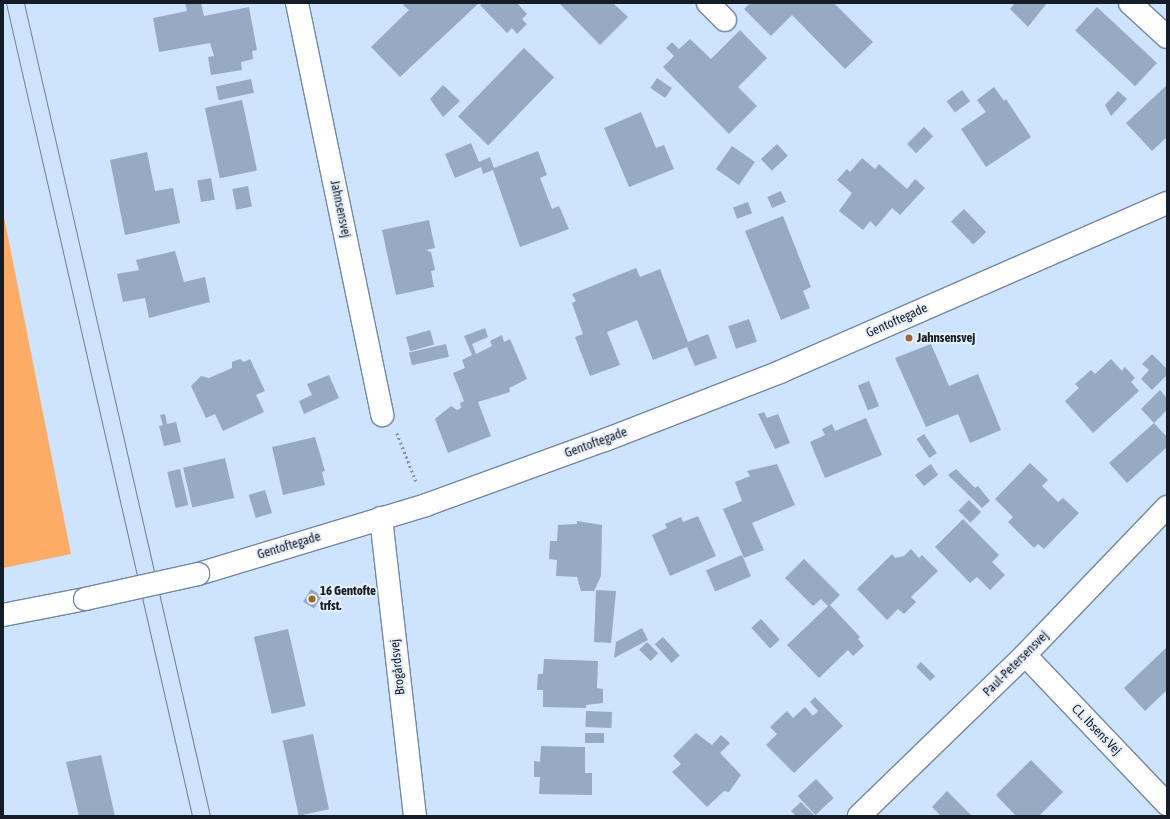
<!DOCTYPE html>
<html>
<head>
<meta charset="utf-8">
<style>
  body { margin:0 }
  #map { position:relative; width:1170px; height:819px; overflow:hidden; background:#cee3fe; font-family:"Asap Condensed",sans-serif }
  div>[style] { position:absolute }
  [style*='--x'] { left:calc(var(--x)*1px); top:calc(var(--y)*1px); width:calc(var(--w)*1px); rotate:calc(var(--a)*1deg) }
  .green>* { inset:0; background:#fdac66 }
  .building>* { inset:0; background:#96aac4; transform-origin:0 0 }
  .path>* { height:2.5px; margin-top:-1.25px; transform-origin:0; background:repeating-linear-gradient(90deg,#8594a8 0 2px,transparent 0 5px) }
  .roads { filter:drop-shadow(1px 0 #7588a1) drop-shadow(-1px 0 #7588a1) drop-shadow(0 1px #7588a1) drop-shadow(0 -1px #7588a1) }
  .minor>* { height:22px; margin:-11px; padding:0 11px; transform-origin:11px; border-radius:11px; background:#fff }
  .tram>* { height:1px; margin:-0.5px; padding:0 0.5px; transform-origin:0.5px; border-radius:0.5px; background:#6f7d8f }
  .bridges { filter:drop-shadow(1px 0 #7588a1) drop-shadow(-1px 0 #7588a1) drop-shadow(0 1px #7588a1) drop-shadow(0 -1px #7588a1) }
  .minor-bridge>* { height:22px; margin:-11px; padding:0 11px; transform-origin:11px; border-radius:11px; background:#fff }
  .dots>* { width:11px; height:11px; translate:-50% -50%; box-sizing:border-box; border:2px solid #e6effa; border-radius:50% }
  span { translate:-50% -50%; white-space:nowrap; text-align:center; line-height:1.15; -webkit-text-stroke:4px #e6effa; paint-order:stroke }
  .street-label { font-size:13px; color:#151d26 }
  .poi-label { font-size:13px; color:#151d26; font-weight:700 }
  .left { translate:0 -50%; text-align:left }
  .frame { position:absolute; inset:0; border:4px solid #151d26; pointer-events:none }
</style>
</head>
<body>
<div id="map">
  <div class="green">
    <div style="clip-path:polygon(3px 212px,71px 554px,3px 568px)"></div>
  </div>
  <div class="building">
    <div style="clip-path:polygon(185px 3px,201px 3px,204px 16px,249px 7px,257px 50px,252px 51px,253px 59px,241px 62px,242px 70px,211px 75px,208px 57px,214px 56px,210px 43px,159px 52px,153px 18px,187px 11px)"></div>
    <div style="clip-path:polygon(405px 3px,479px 3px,400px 77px,371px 47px,409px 10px,403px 5px)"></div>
    <div style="clip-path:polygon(483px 3px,517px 3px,527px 14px,522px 19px,527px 24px,517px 34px,512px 28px,507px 33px,480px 5px)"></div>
    <div style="clip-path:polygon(559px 3px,613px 3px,628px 17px,600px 45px)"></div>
    <div style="clip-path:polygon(750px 3px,834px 3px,873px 42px,845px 69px,792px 15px,771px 36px,744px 9px)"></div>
    <div style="clip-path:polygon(1015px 3px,1047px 3px,1028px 27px,1010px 9px)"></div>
    <div style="left:1097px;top:7px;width:82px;height:32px;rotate:43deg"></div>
    <div style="clip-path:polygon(740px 30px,767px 58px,738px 87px,757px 106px,729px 134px,663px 67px,674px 56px,666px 48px,672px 42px,679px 49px,690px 39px,711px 59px)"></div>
    <div style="left:524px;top:48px;width:42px;height:95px;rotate:44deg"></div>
    <div style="left:657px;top:78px;width:18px;height:12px;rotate:34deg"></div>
    <div style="left:251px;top:79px;width:14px;height:36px;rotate:78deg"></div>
    <div style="clip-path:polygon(443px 85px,460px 101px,443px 117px,430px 99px)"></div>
    <div style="clip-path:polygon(1167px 85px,1167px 137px,1152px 151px,1126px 123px)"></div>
    <div style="clip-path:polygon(994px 87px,1004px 101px,1006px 99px,1031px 137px,986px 167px,961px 129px,986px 112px,977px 100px)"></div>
    <div style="left:962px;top:90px;width:14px;height:19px;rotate:54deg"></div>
    <div style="clip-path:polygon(1118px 91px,1127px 99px,1111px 116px,1105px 105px)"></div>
    <div style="left:242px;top:100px;width:72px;height:38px;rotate:78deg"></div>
    <div style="clip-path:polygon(641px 112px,656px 148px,664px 145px,674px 169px,629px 187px,604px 128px)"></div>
    <div style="left:924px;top:127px;width:13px;height:24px;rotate:45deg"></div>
    <div style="clip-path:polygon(471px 143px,479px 162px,490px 157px,494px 168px,538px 151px,547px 175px,540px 178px,552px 209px,559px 206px,569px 229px,520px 247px,493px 170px,483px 174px,481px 167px,455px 178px,445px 154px)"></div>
    <div style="left:777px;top:144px;width:16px;height:22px;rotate:47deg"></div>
    <div style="left:732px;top:146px;width:28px;height:28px;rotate:35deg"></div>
    <div style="clip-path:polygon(147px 152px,155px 191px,173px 188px,180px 223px,125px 235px,110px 160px)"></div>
    <div style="clip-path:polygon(862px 158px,875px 169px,879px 164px,907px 189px,915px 179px,925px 188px,900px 215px,892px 208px,876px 227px,870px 221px,863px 230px,839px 211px,852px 193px,837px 180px,847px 169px,850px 172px)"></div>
    <div style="left:211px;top:178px;width:22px;height:14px;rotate:80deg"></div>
    <div style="left:248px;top:186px;width:21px;height:16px;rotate:79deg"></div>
    <div style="left:781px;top:191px;width:12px;height:15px;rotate:66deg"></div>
    <div style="left:748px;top:202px;width:12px;height:16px;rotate:70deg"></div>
    <div style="left:964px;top:209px;width:32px;height:18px;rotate:46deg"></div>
    <div style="clip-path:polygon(783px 216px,811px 287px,803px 291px,810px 308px,781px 320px,745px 231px)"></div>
    <div style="clip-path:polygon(429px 220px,435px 248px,426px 250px,431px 252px,435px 270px,431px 271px,434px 287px,396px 295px,382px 230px)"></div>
    <div style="clip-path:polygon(175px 251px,184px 282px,205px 277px,210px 302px,149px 318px,145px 298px,123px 302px,117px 274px,139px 270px,136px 260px)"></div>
    <div style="clip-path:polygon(636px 268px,640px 277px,660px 269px,688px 342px,708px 334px,717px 358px,695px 366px,687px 347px,653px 360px,637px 320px,607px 332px,620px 365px,590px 376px,575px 337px,583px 334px,572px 303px,576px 301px,572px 294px)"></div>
    <div style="left:749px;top:319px;width:24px;height:22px;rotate:71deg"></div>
    <div style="clip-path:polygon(485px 328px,488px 337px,472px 344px,476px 354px,492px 346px,490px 341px,502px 335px,504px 342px,510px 339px,527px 379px,509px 388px,510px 392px,478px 402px,491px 436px,448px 453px,435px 419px,451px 406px,457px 410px,461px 408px,460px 403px,464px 401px,453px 373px,465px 368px,462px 360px,472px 355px,464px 336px)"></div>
    <div style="left:430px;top:330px;width:15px;height:25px;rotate:74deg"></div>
    <div style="left:446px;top:344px;width:13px;height:38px;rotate:77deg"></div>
    <div style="clip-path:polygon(931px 344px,949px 386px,978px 374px,1001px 430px,970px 443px,958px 414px,926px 427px,895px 358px)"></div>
    <div style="clip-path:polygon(1152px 354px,1167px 369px,1167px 375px,1152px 390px,1141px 379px,1149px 370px,1142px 364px)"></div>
    <div style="clip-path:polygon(240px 359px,244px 362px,250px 359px,265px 391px,256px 395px,264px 412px,223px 431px,215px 414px,206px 418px,191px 386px,201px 376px,209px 378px,232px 368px,232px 362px)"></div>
    <div style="clip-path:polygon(1111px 359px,1122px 371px,1125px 367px,1135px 378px,1131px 382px,1139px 391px,1093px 433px,1065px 401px,1079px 388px,1075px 384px,1091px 370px,1095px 374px)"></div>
    <div style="clip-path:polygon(329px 375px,339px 398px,304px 414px,299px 401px,312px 395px,307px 384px)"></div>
    <div style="left:869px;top:381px;width:27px;height:12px;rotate:68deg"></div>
    <div style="clip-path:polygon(1160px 390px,1167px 398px,1167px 410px,1154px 423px,1141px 409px)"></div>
    <div style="clip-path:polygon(764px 412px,767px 418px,778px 414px,790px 443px,775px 449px,758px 414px)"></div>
    <div style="clip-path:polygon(165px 414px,167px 424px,176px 422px,181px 442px,164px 446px,159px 426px,163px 425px,160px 415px)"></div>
    <div style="clip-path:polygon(866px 418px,882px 455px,825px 478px,810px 442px,825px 435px,822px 429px,832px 424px,835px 431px)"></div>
    <div style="clip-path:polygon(1154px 423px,1167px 437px,1167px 447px,1127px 483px,1109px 463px)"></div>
    <div style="left:924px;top:434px;width:23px;height:9px;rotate:56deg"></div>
    <div style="clip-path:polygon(315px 437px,325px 471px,322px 472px,325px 485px,283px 495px,272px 447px)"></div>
    <div style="left:225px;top:458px;width:41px;height:43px;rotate:77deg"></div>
    <div style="clip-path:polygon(1030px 463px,1048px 480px,1042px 486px,1058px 502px,1063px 498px,1079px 513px,1044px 549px,1038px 544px,1034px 548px,1008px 522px,1013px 517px,995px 499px)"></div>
    <div style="clip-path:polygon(777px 464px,795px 505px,752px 523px,764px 550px,744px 558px,723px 509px,742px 501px,735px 482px,750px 476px,747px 471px)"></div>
    <div style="clip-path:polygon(931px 464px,938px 475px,924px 486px,915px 475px)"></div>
    <div style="left:180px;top:469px;width:37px;height:13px;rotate:77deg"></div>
    <div style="clip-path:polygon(956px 469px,975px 488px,978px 486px,990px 501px,982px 508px,948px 475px)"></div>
    <div style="left:265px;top:490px;width:24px;height:17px;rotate:73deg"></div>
    <div style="left:969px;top:500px;width:17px;height:15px;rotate:45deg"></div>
    <div style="clip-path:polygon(698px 516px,716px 556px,670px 576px,652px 535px,667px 528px,665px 524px,681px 517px,683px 522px)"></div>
    <div style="clip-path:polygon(963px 519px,999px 555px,992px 562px,1005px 575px,990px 590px,977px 577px,970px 583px,935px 547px)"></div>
    <div style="clip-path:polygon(577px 521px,602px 525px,601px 576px,594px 591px,581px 591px,577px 577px,556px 576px,557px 560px,549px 559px,550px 541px,557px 541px,558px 525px,577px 524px)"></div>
    <div style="clip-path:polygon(911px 549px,919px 558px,922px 555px,938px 571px,911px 597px,916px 602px,904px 614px,898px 609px,887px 620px,857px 589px,892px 554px,895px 558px,904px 556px)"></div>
    <div style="left:742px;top:555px;width:23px;height:39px;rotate:67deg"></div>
    <div style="clip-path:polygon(804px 559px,840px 595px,830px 605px,860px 637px,858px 639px,864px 646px,853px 656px,848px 650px,819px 678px,787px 645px,828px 606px,821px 599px,813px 606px,785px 578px)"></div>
    <div style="left:311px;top:589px;width:13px;height:15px;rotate:32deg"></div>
    <div style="clip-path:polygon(596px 590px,616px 591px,611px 643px,594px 642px)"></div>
    <div style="left:761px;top:619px;width:28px;height:13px;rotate:48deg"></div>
    <div style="clip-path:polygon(642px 628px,648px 640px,614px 658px,616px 642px)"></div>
    <div style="left:288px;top:629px;width:79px;height:35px;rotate:77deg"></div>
    <div style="left:663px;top:637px;width:25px;height:11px;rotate:48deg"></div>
    <div style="left:647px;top:642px;width:16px;height:11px;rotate:45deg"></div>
    <div style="clip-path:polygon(1167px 647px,1167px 690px,1145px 711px,1124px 688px)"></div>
    <div style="clip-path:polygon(544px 659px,598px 661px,597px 688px,603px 689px,603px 703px,586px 705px,586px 708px,543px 707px,543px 690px,537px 690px,538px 674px,543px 674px)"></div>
    <div style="left:921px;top:662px;width:20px;height:7px;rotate:45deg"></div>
    <div style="clip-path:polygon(815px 697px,843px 726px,794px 773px,766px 745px,777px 734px,770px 727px,787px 711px,793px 718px,805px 707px,813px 716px,818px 711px,810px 702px)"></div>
    <div style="left:586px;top:711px;width:26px;height:16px;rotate:2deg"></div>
    <div style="left:604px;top:733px;width:10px;height:19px;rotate:90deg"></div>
    <div style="clip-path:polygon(696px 733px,712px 745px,721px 735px,730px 743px,720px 753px,741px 775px,729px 792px,724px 791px,707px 807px,672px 772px,681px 764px,673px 756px)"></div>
    <div style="left:313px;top:734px;width:77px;height:31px;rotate:78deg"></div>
    <div style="clip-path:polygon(541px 746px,585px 747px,585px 773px,592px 773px,592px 795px,539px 794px,540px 777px,534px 777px,534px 761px,540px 762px)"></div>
    <div style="clip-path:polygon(101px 755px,115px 816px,79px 816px,66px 762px)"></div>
    <div style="clip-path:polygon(1031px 760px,1063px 792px,1039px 816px,1016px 816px,996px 795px)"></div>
    <div style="left:816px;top:779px;width:26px;height:25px;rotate:47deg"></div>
    <div style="clip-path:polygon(947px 791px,972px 816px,941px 816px,932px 807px)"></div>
    <div style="clip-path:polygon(801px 802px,815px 816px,796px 816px,791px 811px)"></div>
  </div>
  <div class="path">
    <div style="--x:397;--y:433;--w:52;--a:68.4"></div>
  </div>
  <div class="roads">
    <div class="minor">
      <div style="--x:297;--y:3;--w:421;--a:78.3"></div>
      <div style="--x:708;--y:3;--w:24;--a:45"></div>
      <div style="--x:1130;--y:3;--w:50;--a:42.6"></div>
      <div style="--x:381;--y:518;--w:300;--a:83.5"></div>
      <div style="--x:198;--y:574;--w:238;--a:-16.8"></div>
      <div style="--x:426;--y:505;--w:190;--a:-20"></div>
      <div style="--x:605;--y:440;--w:188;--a:-21.2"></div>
      <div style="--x:780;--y:372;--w:422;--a:-23.6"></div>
      <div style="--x:3;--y:615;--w:84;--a:-11"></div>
      <div style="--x:1025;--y:655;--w:206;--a:46.4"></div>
      <div style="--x:859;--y:816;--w:231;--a:-44.1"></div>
      <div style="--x:1025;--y:655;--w:205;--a:-46.2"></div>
    </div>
  </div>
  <div class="tram">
    <div style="--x:6;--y:3;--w:834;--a:77.11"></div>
    <div style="--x:24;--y:3;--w:834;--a:77.11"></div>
  </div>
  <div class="bridges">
    <div class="minor-bridge">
      <div style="--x:85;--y:599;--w:116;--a:-12.5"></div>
    </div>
  </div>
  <div class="dots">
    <div style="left:909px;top:338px;background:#a3642b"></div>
    <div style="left:312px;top:599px;background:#a3642b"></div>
  </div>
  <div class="street-label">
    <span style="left:340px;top:209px;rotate:78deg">Jahnsensvej</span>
    <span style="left:897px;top:321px;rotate:-24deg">Gentoftegade</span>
    <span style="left:596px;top:443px;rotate:-20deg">Gentoftegade</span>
    <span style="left:289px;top:546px;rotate:-17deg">Gentoftegade</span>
    <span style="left:1016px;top:664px;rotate:-45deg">Paul-Petersensvej</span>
    <span style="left:398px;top:667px;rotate:-96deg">Brogårdsvej</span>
    <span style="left:1096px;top:730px;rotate:46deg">C.L. Ibsens Vej</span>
  </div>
  <div class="poi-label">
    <span class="left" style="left:917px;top:338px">Jahnsensvej</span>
    <span class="left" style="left:320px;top:599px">16 Gentofte<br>trfst.</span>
  </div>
  <div class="frame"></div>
</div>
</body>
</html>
